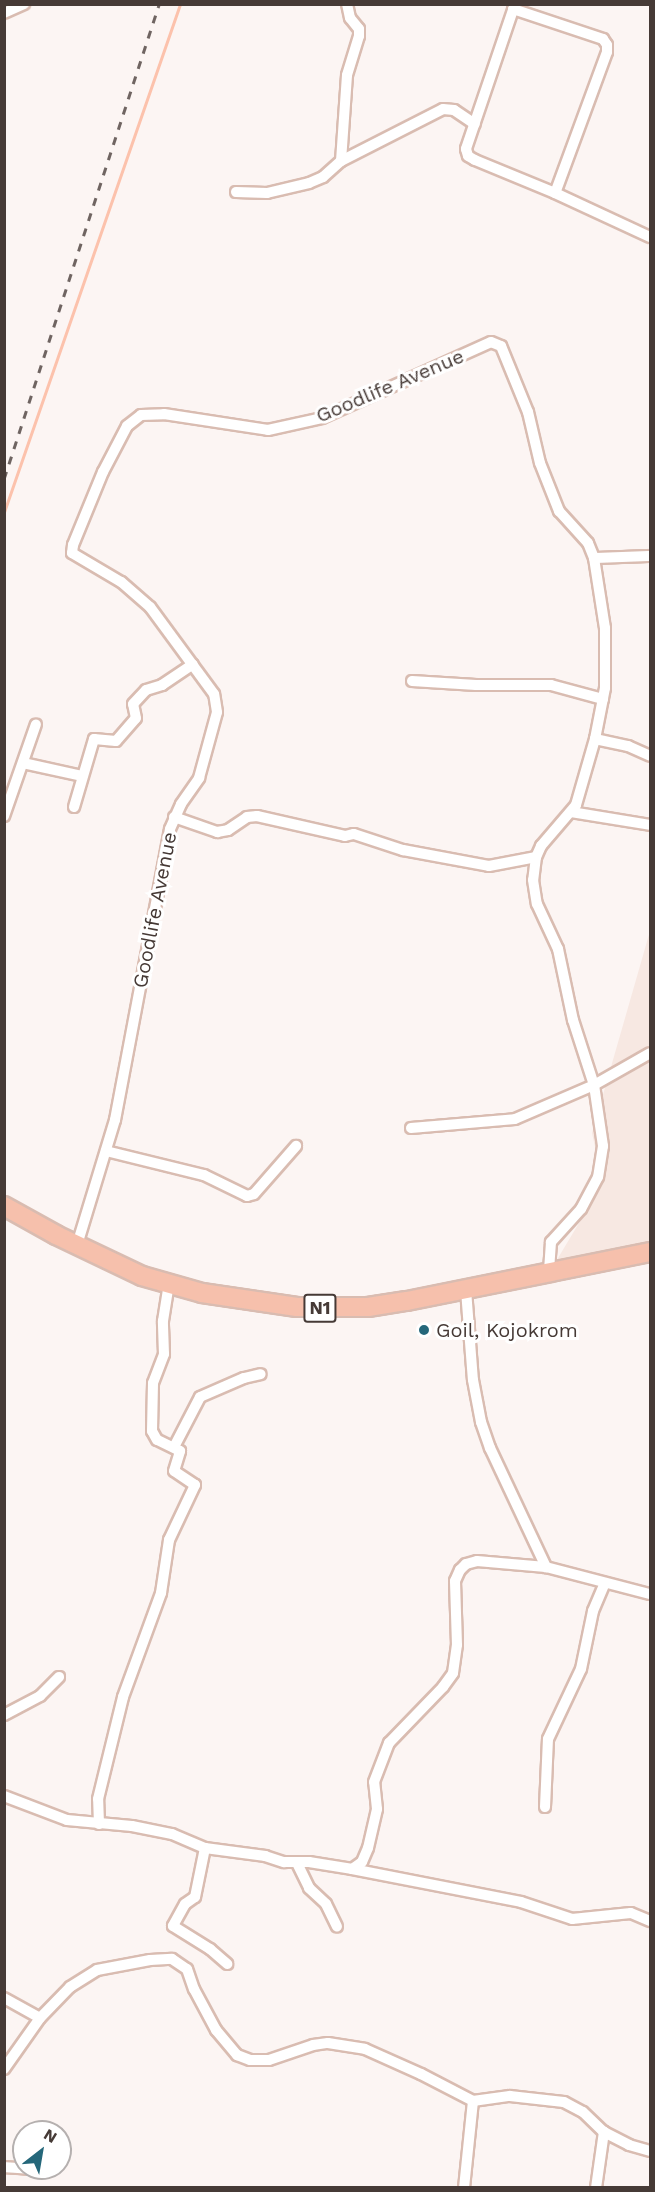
<!DOCTYPE html>
<html>
<head>
<meta charset="utf-8">
<style>
  body { margin:0 }
  #map { position:relative; width:655px; height:2192px; overflow:hidden; background:#fcf5f3; font-family:"Work Sans",sans-serif }
  div>[style] { position:absolute }
  [style*='--x'] { left:calc(var(--x)*1px); top:calc(var(--y)*1px); width:calc(var(--w)*1px); rotate:calc(var(--a)*1deg) }
  .built>* { inset:0; background:#f7e8e2 }
  .stream>* { height:3px; margin:-1.5px; padding:0 1.5px; transform-origin:1.5px; border-radius:1.5px; background:#fcc2ac }
  .roads { filter:drop-shadow(2px 0 #d9bcb1) drop-shadow(-2px 0 #d9bcb1) drop-shadow(0 2px #d9bcb1) drop-shadow(0 -2px #d9bcb1) }
  .minor>* { height:10px; margin:-5px; padding:0 5px; transform-origin:5px; border-radius:5px; background:#fff }
  .trunk>* { height:18px; margin:-9px; padding:0 9px; transform-origin:9px; border-radius:9px; background:#f6c0ac }
  .rail>* { height:3px; margin-top:-1.5px; transform-origin:0; background:repeating-linear-gradient(90deg,#6f6461 0 8px,transparent 0 16px) }
  .dots>* { width:16px; height:16px; translate:-50% -50%; box-sizing:border-box; border:3px solid #fff; border-radius:50% }
  span { translate:-50% -50%; white-space:nowrap; text-align:center; line-height:1.15; -webkit-text-stroke:6px #fff; paint-order:stroke }
  .shield-label span { padding:2px 4px; background:#fff; border:2px solid; border-radius:4px; -webkit-text-stroke-width:0 }
  .shield-label { font-size:18px; color:#463a36; font-weight:700 }
  .street-label { font-size:20px; color:#463a36 }
  .poi-label { font-size:20px; color:#463a36 }
  .left { translate:0 -50%; text-align:left }
  .frame { position:absolute; inset:0; border:6px solid #463a36; pointer-events:none }
  .north { position:absolute; left:12px; top:2120px; width:60px; height:60px; box-sizing:border-box; background:#fff; border:2px solid #b5b0af; border-radius:50%; rotate:31deg; font-size:16px; font-weight:700; line-height:24px; text-align:center; color:#463a36 }
  .north::after { content:''; display:block; margin:auto; width:21px; height:27px; background:#25677a; clip-path:polygon(50% 0,100% 100%,50% 72%,0 100%) }
</style>
</head>
<body>
<div id="map">
  <div class="built">
    <div style="clip-path:polygon(650px 931px,650px 1248px,552px 1268px,603px 1183px,592px 1133px)"></div>
  </div>
  <div class="stream">
    <div style="--x:4;--y:512;--w:538;--a:-70.89"></div>
  </div>
  <div class="roads">
    <div class="minor">
      <div style="--x:515;--y:4;--w:153;--a:108.7"></div>
      <div style="--x:466;--y:149;--w:7;--a:74"></div>
      <div style="--x:468;--y:156;--w:8;--a:30"></div>
      <div style="--x:475;--y:160;--w:87;--a:22.4"></div>
      <div style="--x:513;--y:9;--w:95;--a:18.4"></div>
      <div style="--x:603;--y:39;--w:7;--a:56"></div>
      <div style="--x:607;--y:45;--w:7;--a:90"></div>
      <div style="--x:607;--y:52;--w:150;--a:110.2"></div>
      <div style="--x:555;--y:193;--w:105;--a:24.9"></div>
      <div style="--x:4;--y:13;--w:22;--a:-24"></div>
      <div style="--x:341;--y:161;--w:86;--a:-86"></div>
      <div style="--x:347;--y:75;--w:41;--a:-72.9"></div>
      <div style="--x:359;--y:36;--w:7;--a:-90"></div>
      <div style="--x:359;--y:29;--w:14;--a:-129"></div>
      <div style="--x:350;--y:18;--w:14;--a:-102"></div>
      <div style="--x:236;--y:192;--w:31;--a:2"></div>
      <div style="--x:267;--y:193;--w:43;--a:-13.4"></div>
      <div style="--x:309;--y:183;--w:15;--a:-23"></div>
      <div style="--x:323;--y:177;--w:24;--a:-42"></div>
      <div style="--x:341;--y:161;--w:114;--a:-27"></div>
      <div style="--x:443;--y:109;--w:11;--a:5"></div>
      <div style="--x:454;--y:110;--w:25;--a:34"></div>
      <div style="--x:594;--y:558;--w:56;--a:-2"></div>
      <div style="--x:412;--y:681;--w:64;--a:3.6"></div>
      <div style="--x:476;--y:685;--w:75;--a:0"></div>
      <div style="--x:551;--y:685;--w:54;--a:15.1"></div>
      <div style="--x:595;--y:739;--w:34;--a:12"></div>
      <div style="--x:628;--y:746;--w:24;--a:24"></div>
      <div style="--x:23;--y:763;--w:60;--a:12.4"></div>
      <div style="--x:74;--y:807;--w:71;--a:-73.6"></div>
      <div style="--x:94;--y:739;--w:22;--a:5"></div>
      <div style="--x:116;--y:741;--w:30;--a:-49"></div>
      <div style="--x:136;--y:718;--w:14;--a:-102"></div>
      <div style="--x:133;--y:704;--w:19;--a:-47"></div>
      <div style="--x:146;--y:690;--w:17;--a:-17"></div>
      <div style="--x:162;--y:685;--w:37;--a:-34"></div>
      <div style="--x:571;--y:812;--w:80;--a:9.3"></div>
      <div style="--x:4;--y:816;--w:97;--a:-70.8"></div>
      <div style="--x:174;--y:817;--w:46;--a:19.2"></div>
      <div style="--x:217;--y:832;--w:11;--a:-10"></div>
      <div style="--x:228;--y:830;--w:23;--a:-34"></div>
      <div style="--x:247;--y:817;--w:10;--a:-6"></div>
      <div style="--x:257;--y:816;--w:90;--a:12.8"></div>
      <div style="--x:345;--y:836;--w:9;--a:-13"></div>
      <div style="--x:354;--y:834;--w:52;--a:18.1"></div>
      <div style="--x:403;--y:850;--w:87;--a:10.5"></div>
      <div style="--x:489;--y:866;--w:48;--a:-10.8"></div>
      <div style="--x:411;--y:1128;--w:104;--a:-4.9"></div>
      <div style="--x:515;--y:1119;--w:86;--a:-23.3"></div>
      <div style="--x:594;--y:1085;--w:64;--a:-29.7"></div>
      <div style="--x:106;--y:1151;--w:101;--a:13.8"></div>
      <div style="--x:204;--y:1175;--w:48;--a:26"></div>
      <div style="--x:247;--y:1196;--w:7;--a:-16"></div>
      <div style="--x:254;--y:1194;--w:64;--a:-48.8"></div>
      <div style="--x:77;--y:1245;--w:131;--a:-73.1"></div>
      <div style="--x:115;--y:1120;--w:296;--a:-79.3"></div>
      <div style="--x:170;--y:829;--w:27;--a:-66"></div>
      <div style="--x:181;--y:804;--w:32;--a:-55"></div>
      <div style="--x:199;--y:778;--w:68;--a:-74.7"></div>
      <div style="--x:217;--y:712;--w:18;--a:-99"></div>
      <div style="--x:214;--y:694;--w:108;--a:-126.3"></div>
      <div style="--x:150;--y:607;--w:38;--a:-139"></div>
      <div style="--x:121;--y:582;--w:57;--a:-149.4"></div>
      <div style="--x:72;--y:553;--w:8;--a:-83"></div>
      <div style="--x:73;--y:545;--w:79;--a:-67.7"></div>
      <div style="--x:103;--y:472;--w:52;--a:-62.4"></div>
      <div style="--x:127;--y:426;--w:18;--a:-38"></div>
      <div style="--x:141;--y:415;--w:23;--a:-2"></div>
      <div style="--x:164;--y:414;--w:105;--a:8.7"></div>
      <div style="--x:268;--y:430;--w:55;--a:-12.5"></div>
      <div style="--x:322;--y:418;--w:185;--a:-24.2"></div>
      <div style="--x:491;--y:342;--w:11;--a:22"></div>
      <div style="--x:501;--y:346;--w:71;--a:67.8"></div>
      <div style="--x:528;--y:412;--w:52;--a:76.8"></div>
      <div style="--x:540;--y:463;--w:52;--a:68.4"></div>
      <div style="--x:559;--y:511;--w:43;--a:47.8"></div>
      <div style="--x:588;--y:543;--w:16;--a:68"></div>
      <div style="--x:594;--y:558;--w:71;--a:81.1"></div>
      <div style="--x:605;--y:628;--w:60;--a:90"></div>
      <div style="--x:605;--y:688;--w:52;--a:101.1"></div>
      <div style="--x:595;--y:739;--w:69;--a:106.1"></div>
      <div style="--x:576;--y:805;--w:54;--a:130.5"></div>
      <div style="--x:541;--y:846;--w:12;--a:114"></div>
      <div style="--x:536;--y:857;--w:23;--a:97"></div>
      <div style="--x:533;--y:880;--w:24;--a:81"></div>
      <div style="--x:537;--y:904;--w:50;--a:65"></div>
      <div style="--x:558;--y:949;--w:73;--a:78.1"></div>
      <div style="--x:573;--y:1020;--w:68;--a:72.1"></div>
      <div style="--x:594;--y:1085;--w:62;--a:81.6"></div>
      <div style="--x:603;--y:1146;--w:31;--a:99"></div>
      <div style="--x:598;--y:1177;--w:36;--a:118"></div>
      <div style="--x:581;--y:1209;--w:45;--a:132.3"></div>
      <div style="--x:551;--y:1242;--w:32;--a:94"></div>
      <div style="--x:466;--y:1290;--w:90;--a:85.6"></div>
      <div style="--x:473;--y:1380;--w:43;--a:79.2"></div>
      <div style="--x:481;--y:1422;--w:28;--a:71"></div>
      <div style="--x:490;--y:1448;--w:132;--a:64.8"></div>
      <div style="--x:174;--y:1447;--w:56;--a:-62.5"></div>
      <div style="--x:200;--y:1397;--w:48;--a:-23.4"></div>
      <div style="--x:244;--y:1378;--w:17;--a:-13"></div>
      <div style="--x:4;--y:1715;--w:41;--a:-27.8"></div>
      <div style="--x:40;--y:1696;--w:27;--a:-45"></div>
      <div style="--x:4;--y:1796;--w:67;--a:20.9"></div>
      <div style="--x:67;--y:1820;--w:65;--a:5.3"></div>
      <div style="--x:132;--y:1826;--w:41;--a:11.3"></div>
      <div style="--x:172;--y:1834;--w:36;--a:23"></div>
      <div style="--x:205;--y:1848;--w:61;--a:7.6"></div>
      <div style="--x:265;--y:1856;--w:20;--a:18"></div>
      <div style="--x:284;--y:1862;--w:25;--a:0"></div>
      <div style="--x:309;--y:1862;--w:44;--a:9.2"></div>
      <div style="--x:352;--y:1869;--w:172;--a:11"></div>
      <div style="--x:521;--y:1902;--w:54;--a:18.4"></div>
      <div style="--x:572;--y:1919;--w:59;--a:-5.8"></div>
      <div style="--x:631;--y:1913;--w:21;--a:23"></div>
      <div style="--x:545;--y:1807;--w:68;--a:-87.5"></div>
      <div style="--x:548;--y:1739;--w:77;--a:-64.8"></div>
      <div style="--x:581;--y:1669;--w:59;--a:-78.3"></div>
      <div style="--x:593;--y:1611;--w:30;--a:-67"></div>
      <div style="--x:99;--y:1824;--w:25;--a:-92"></div>
      <div style="--x:98;--y:1799;--w:105;--a:-76.2"></div>
      <div style="--x:123;--y:1697;--w:111;--a:-69.9"></div>
      <div style="--x:161;--y:1593;--w:54;--a:-81.4"></div>
      <div style="--x:169;--y:1540;--w:61;--a:-64.7"></div>
      <div style="--x:195;--y:1485;--w:25;--a:-146"></div>
      <div style="--x:174;--y:1471;--w:21;--a:-73"></div>
      <div style="--x:180;--y:1451;--w:25;--a:-154"></div>
      <div style="--x:157;--y:1440;--w:10;--a:-119"></div>
      <div style="--x:152;--y:1431;--w:48;--a:-88.8"></div>
      <div style="--x:153;--y:1383;--w:31;--a:-69"></div>
      <div style="--x:164;--y:1354;--w:33;--a:-92"></div>
      <div style="--x:163;--y:1321;--w:37;--a:-81"></div>
      <div style="--x:205;--y:1848;--w:50;--a:101.5"></div>
      <div style="--x:195;--y:1897;--w:12;--a:145"></div>
      <div style="--x:185;--y:1904;--w:25;--a:119"></div>
      <div style="--x:173;--y:1926;--w:44;--a:31.9"></div>
      <div style="--x:210;--y:1949;--w:23;--a:41"></div>
      <div style="--x:297;--y:1863;--w:28;--a:64"></div>
      <div style="--x:309;--y:1888;--w:23;--a:43"></div>
      <div style="--x:326;--y:1904;--w:25;--a:64"></div>
      <div style="--x:352;--y:1869;--w:12;--a:-35"></div>
      <div style="--x:362;--y:1862;--w:15;--a:-67"></div>
      <div style="--x:368;--y:1848;--w:40;--a:-77"></div>
      <div style="--x:377;--y:1809;--w:27;--a:-96"></div>
      <div style="--x:374;--y:1782;--w:42;--a:-69"></div>
      <div style="--x:389;--y:1743;--w:78;--a:-46"></div>
      <div style="--x:443;--y:1687;--w:17;--a:-54"></div>
      <div style="--x:453;--y:1673;--w:28;--a:-82"></div>
      <div style="--x:457;--y:1645;--w:64;--a:-91.8"></div>
      <div style="--x:455;--y:1581;--w:12;--a:-66"></div>
      <div style="--x:460;--y:1570;--w:8;--a:-45"></div>
      <div style="--x:466;--y:1564;--w:11;--a:-15"></div>
      <div style="--x:477;--y:1561;--w:69;--a:5"></div>
      <div style="--x:546;--y:1567;--w:107;--a:14.6"></div>
      <div style="--x:4;--y:1998;--w:41;--a:29.1"></div>
      <div style="--x:4;--y:2069;--w:62;--a:-54.8"></div>
      <div style="--x:40;--y:2018;--w:43;--a:-45.9"></div>
      <div style="--x:70;--y:1987;--w:32;--a:-32"></div>
      <div style="--x:97;--y:1970;--w:54;--a:-10.7"></div>
      <div style="--x:150;--y:1960;--w:22;--a:-3"></div>
      <div style="--x:172;--y:1959;--w:18;--a:34"></div>
      <div style="--x:187;--y:1969;--w:21;--a:71"></div>
      <div style="--x:194;--y:1989;--w:47;--a:61.8"></div>
      <div style="--x:216;--y:2030;--w:33;--a:50"></div>
      <div style="--x:237;--y:2055;--w:14;--a:21"></div>
      <div style="--x:250;--y:2060;--w:19;--a:0"></div>
      <div style="--x:269;--y:2060;--w:46;--a:-18.8"></div>
      <div style="--x:313;--y:2045;--w:15;--a:-8"></div>
      <div style="--x:328;--y:2043;--w:37;--a:9"></div>
      <div style="--x:365;--y:2049;--w:61;--a:24.1"></div>
      <div style="--x:421;--y:2074;--w:59;--a:27.4"></div>
      <div style="--x:473;--y:2101;--w:37;--a:-8"></div>
      <div style="--x:510;--y:2096;--w:54;--a:6.3"></div>
      <div style="--x:564;--y:2102;--w:21;--a:28"></div>
      <div style="--x:583;--y:2112;--w:29;--a:44"></div>
      <div style="--x:604;--y:2132;--w:28;--a:27"></div>
      <div style="--x:629;--y:2145;--w:22;--a:16"></div>
      <div style="--x:4;--y:2167;--w:39;--a:4"></div>
      <div style="--x:464;--y:2188;--w:87;--a:-84.1"></div>
      <div style="--x:596;--y:2188;--w:57;--a:-81.9"></div>
    </div>
    <div class="trunk">
      <div style="--x:4;--y:1206;--w:60;--a:29.1"></div>
      <div style="--x:56;--y:1235;--w:95;--a:25.5"></div>
      <div style="--x:142;--y:1276;--w:62;--a:15.8"></div>
      <div style="--x:202;--y:1293;--w:96;--a:8.4"></div>
      <div style="--x:297;--y:1307;--w:71;--a:0"></div>
      <div style="--x:368;--y:1307;--w:39;--a:-9"></div>
      <div style="--x:407;--y:1301;--w:248;--a:-11.4"></div>
    </div>
  </div>
  <div class="rail">
    <div style="--x:4;--y:479;--w:500;--a:-71.9"></div>
  </div>
  <div class="dots">
    <div style="left:424px;top:1330px;background:#25677a"></div>
  </div>
  <div class="shield-label">
    <span style="left:320px;top:1308px">N1</span>
  </div>
  <div class="street-label">
    <span style="left:390px;top:386px;rotate:-23deg">Goodlife Avenue</span>
    <span style="left:155px;top:910px;rotate:-79deg">Goodlife Avenue</span>
  </div>
  <div class="poi-label">
    <span class="left" style="left:436px;top:1330px">Goil, Kojokrom</span>
  </div>
  <div class="frame"></div>
  <div class="north">N</div>
</div>
</body>
</html>
